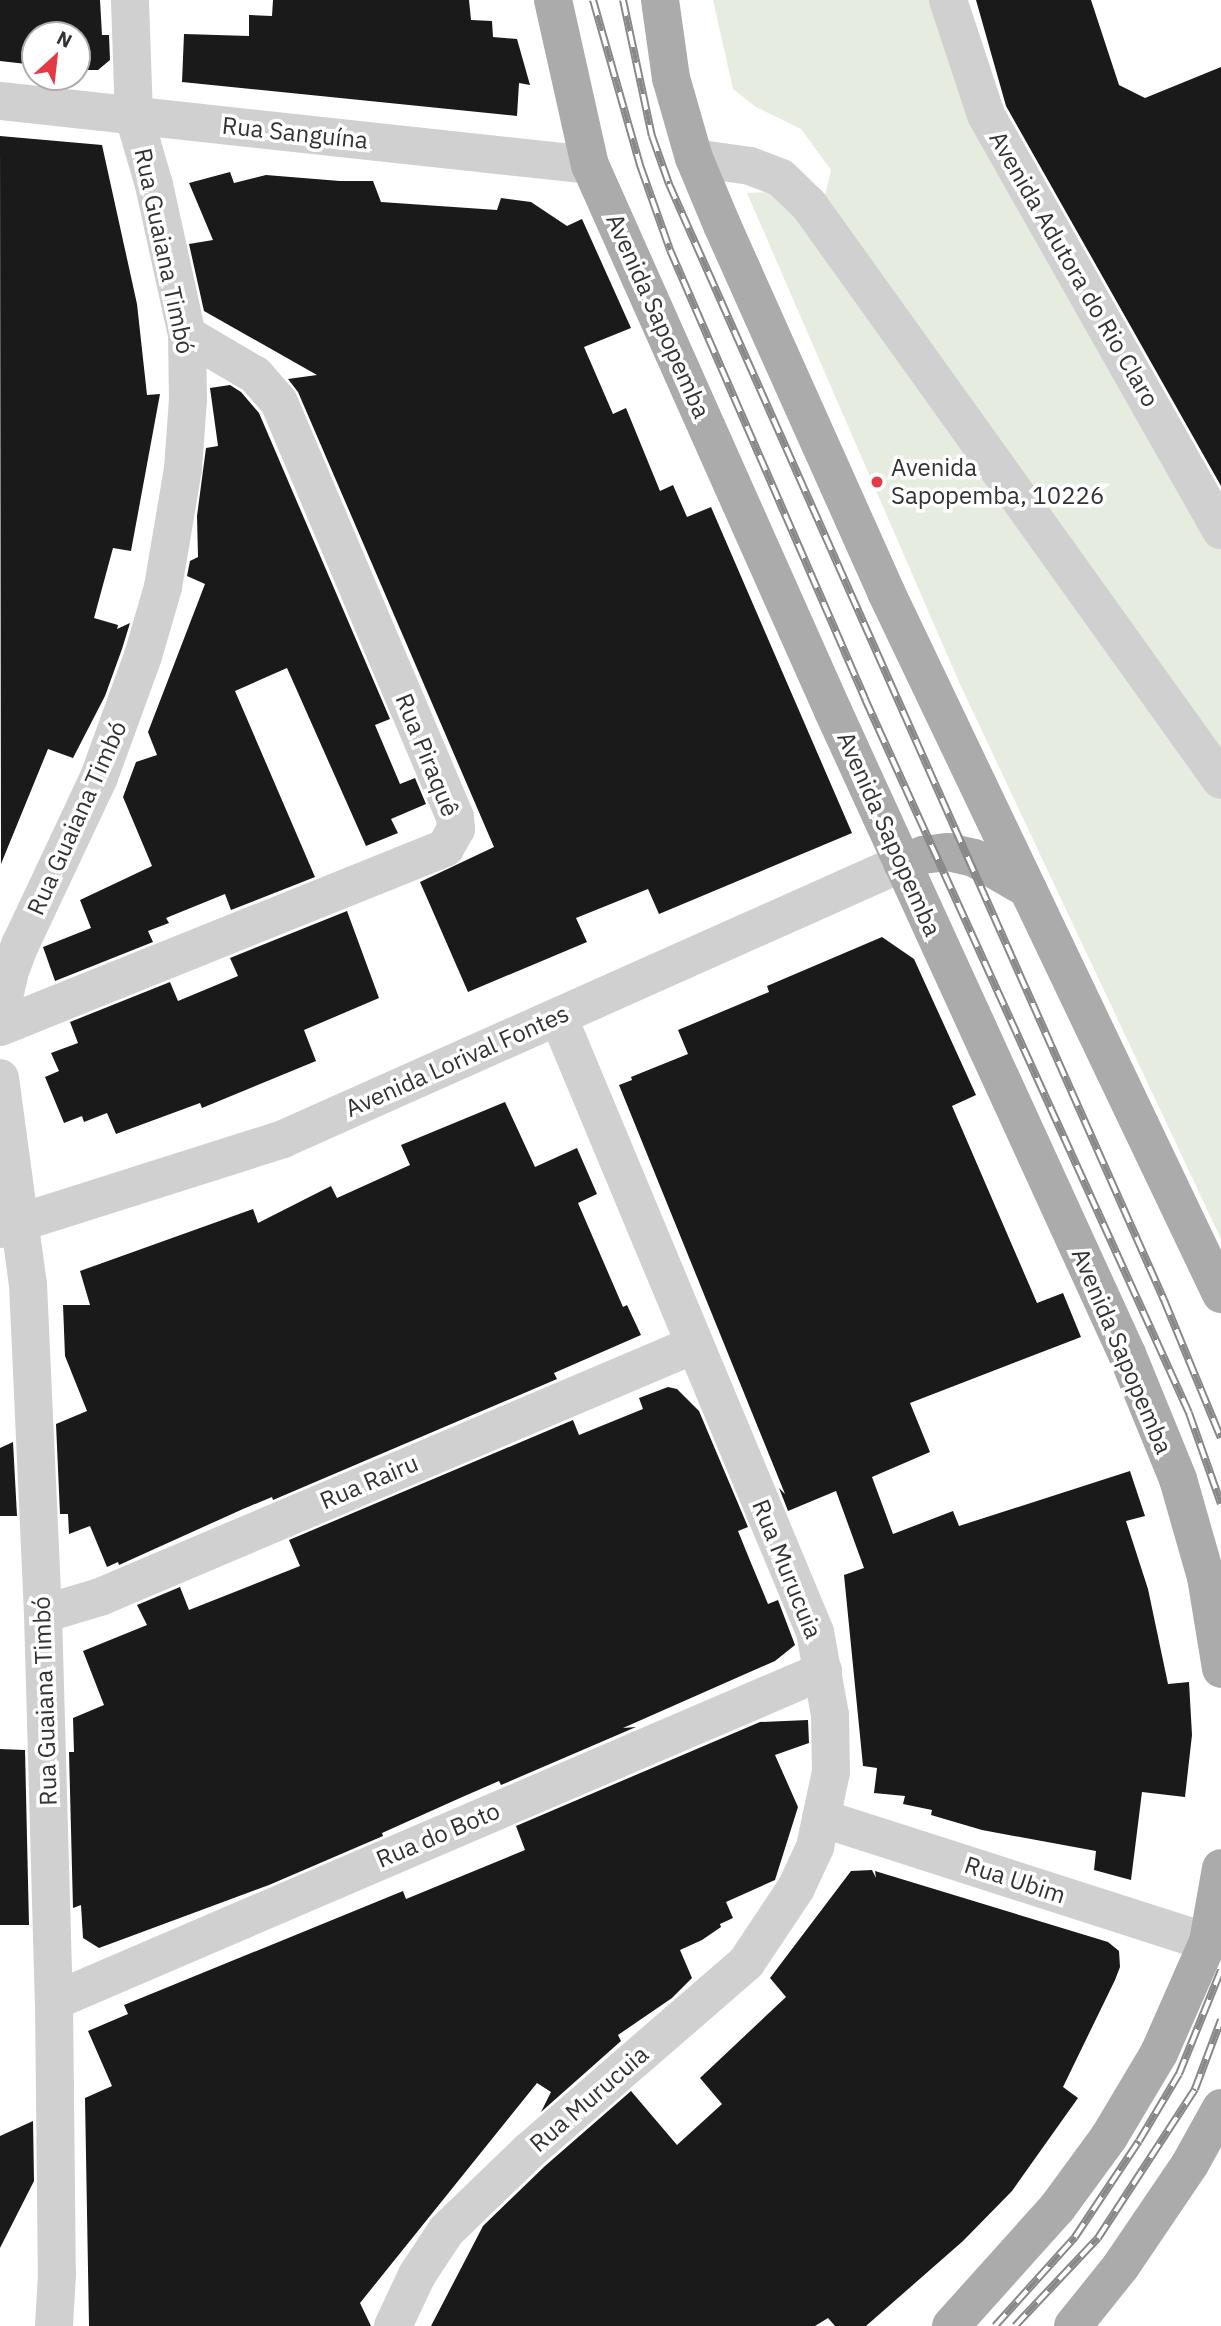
<!DOCTYPE html>
<html>
<head>
<meta charset="utf-8">
<style>
  body { margin:0 }
  #map { position:relative; width:1221px; height:2326px; overflow:hidden; background:#fff; font-family:"IBM Plex Sans",sans-serif }
  div>[style] { position:absolute }
  [style*='--x'] { left:calc(var(--x)*1px); top:calc(var(--y)*1px); width:calc(var(--w)*1px); rotate:calc(var(--a)*1deg) }
  .green>* { inset:0; background:#e6ecdf }
  .building>* { inset:0; background:#1a1a1a }
  .minor>* { height:38px; margin:-19px; padding:0 19px; transform-origin:19px; border-radius:19px; background:#d0d0d0 }
  .major>* { height:38px; margin:-19px; padding:0 19px; transform-origin:19px; border-radius:19px; background:#ababab }
  .rail>* { height:8px; margin-top:-4px; transform-origin:0; background:repeating-linear-gradient(90deg,#fff 0 16px,#888 0 32px); box-sizing:border-box; border-block:2px solid #888 }
  .dots>* { width:19px; height:19px; translate:-50% -50%; box-sizing:border-box; border:4px solid #fff; border-radius:50% }
  span { translate:-50% -50%; white-space:nowrap; text-align:center; line-height:1.15; -webkit-text-stroke:7px #fff; paint-order:stroke }
  .street-label { font-size:24px; color:#333 }
  .poi-label { font-size:24px; color:#333 }
  .left { translate:0 -50%; text-align:left }
  .north { position:absolute; left:21px; top:21px; width:70px; height:70px; box-sizing:border-box; background:#fff; border:2px solid #adadad; border-radius:50%; rotate:27deg; font-size:19px; font-weight:700; line-height:28px; text-align:center; color:#333 }
  .north::after { content:''; display:block; margin:auto; width:24px; height:32px; background:#e63946; clip-path:polygon(50% 0,100% 100%,50% 72%,0 100%) }
</style>
</head>
<body>
<div id="map">
  <div class="green">
    <div style="clip-path:polygon(713px 0,938px 0,1221px 492px,1221px 1239px,959px 682px,747px 193px,771px 192px,819px 220px,831px 170px,801px 129px,756px 107px,733px 89px)"></div>
  </div>
  <div class="building">
    <div style="clip-path:polygon(0 0,100px 0,102px 35px,109px 35px,110px 60px,98px 70px,77px 70px,77px 35px,35px 35px,35px 65px,0 61px)"></div>
    <div style="clip-path:polygon(273px 0,469px 0,471px 20px,492px 21px,493px 37px,517px 39px,530px 85px,519px 83px,517px 116px,182px 82px,184px 34px,249px 36px,249px 15px,272px 16px)"></div>
    <div style="clip-path:polygon(976px 0,1091px 0,1119px 85px,1145px 98px,1221px 67px,1221px 486px,1006px 106px)"></div>
    <div style="clip-path:polygon(0 136px,102px 145px,137px 304px,147px 395px,160px 394px,131px 551px,113px 548px,94px 618px,118px 625px,117px 629px,130px 623px,122px 649px,105px 696px,73px 758px,48px 749px,1px 864px)"></div>
    <div style="clip-path:polygon(230px 172px,234px 183px,266px 175px,340px 181px,373px 181px,381px 202px,497px 210px,501px 198px,531px 202px,567px 226px,582px 219px,631px 328px,584px 347px,613px 414px,626px 408px,660px 491px,673px 485px,687px 517px,711px 507px,852px 833px,659px 914px,648px 889px,576px 918px,587px 942px,468px 992px,420px 882px,494px 847px,298px 392px,288px 379px,317px 375px,204px 311px,189px 244px,213px 240px,189px 183px)"></div>
    <div style="clip-path:polygon(230px 385px,241px 392px,259px 413px,390px 719px,375px 725px,400px 784px,415px 778px,426px 804px,391px 819px,398px 833px,366px 846px,287px 668px,235px 691px,315px 877px,231px 910px,225px 894px,166px 918px,169px 923px,148px 931px,153px 942px,55px 981px,43px 947px,91px 928px,80px 900px,152px 866px,123px 797px,136px 762px,157px 755px,148px 732px,205px 584px,187px 576px,190px 561px,198px 557px,197px 516px,206px 448px,218px 446px,210px 388px)"></div>
    <div style="clip-path:polygon(347px 911px,379px 998px,304px 1030px,316px 1061px,202px 1108px,200px 1103px,116px 1134px,107px 1113px,84px 1122px,82px 1116px,64px 1123px,45px 1077px,59px 1071px,51px 1053px,78px 1043px,70px 1022px,170px 982px,178px 1001px,238px 976px,230px 958px)"></div>
    <div style="clip-path:polygon(882px 937px,914px 959px,976px 1095px,952px 1106px,1037px 1303px,1063px 1293px,1081px 1337px,910px 1403px,930px 1452px,872px 1477px,893px 1534px,953px 1511px,959px 1526px,1130px 1471px,1145px 1516px,1126px 1521px,1148px 1589px,1168px 1684px,1189px 1682px,1192px 1735px,1185px 1797px,1142px 1792px,1131px 1880px,1094px 1870px,1096px 1851px,982px 1830px,931px 1815px,932px 1810px,903px 1804px,905px 1796px,874px 1793px,877px 1768px,863px 1766px,844px 1575px,864px 1568px,836px 1491px,788px 1511px,779px 1488px,785px 1494px,619px 1085px,632px 1080px,631px 1077px,688px 1054px,678px 1030px,769px 992px,767px 986px)"></div>
    <div style="clip-path:polygon(505px 1102px,535px 1167px,577px 1148px,597px 1194px,578px 1203px,623px 1307px,627px 1305px,641px 1335px,554px 1373px,557px 1379px,273px 1500px,272px 1497px,243px 1509px,119px 1565px,118px 1562px,107px 1567px,90px 1526px,69px 1534px,68px 1514px,60px 1514px,56px 1424px,87px 1411px,65px 1356px,63px 1305px,90px 1305px,80px 1271px,253px 1209px,258px 1223px,331px 1186px,337px 1198px,410px 1165px,401px 1145px)"></div>
    <div style="clip-path:polygon(668px 1387px,677px 1389px,699px 1411px,748px 1527px,738px 1531px,751px 1563px,768px 1604px,778px 1600px,795px 1645px,775px 1661px,623px 1728px,636px 1727px,501px 1785px,499px 1781px,460px 1798px,382px 1833px,383px 1836px,269px 1885px,99px 1948px,83px 1938px,81px 1905px,73px 1908px,69px 1752px,74px 1752px,73px 1718px,104px 1705px,83px 1651px,147px 1625px,137px 1605px,180px 1587px,189px 1610px,300px 1566px,289px 1540px,573px 1420px,579px 1435px,643px 1409px,639px 1398px)"></div>
    <div style="clip-path:polygon(13px 1442px,17px 1516px,0 1516px,0 1448px)"></div>
    <div style="clip-path:polygon(808px 1720px,809px 1743px,775px 1755px,798px 1807px,775px 1880px,726px 1902px,733px 1918px,720px 1924px,721px 1927px,702px 1940px,680px 1950px,692px 1978px,672px 1998px,618px 2035px,621px 2041px,541px 2112px,551px 2092px,537px 2083px,360px 2303px,371px 2326px,89px 2326px,85px 2098px,112px 2086px,88px 2031px,128px 2014px,124px 2005px,403px 1891px,406px 1899px,525px 1850px,516px 1826px,760px 1722px)"></div>
    <div style="clip-path:polygon(0 1749px,25px 1750px,29px 1925px,0 1925px)"></div>
    <div style="clip-path:polygon(872px 1870px,876px 1878px,875px 1871px,1108px 1942px,1119px 1951px,1120px 1967px,1115px 1980px,1063px 2087px,1078px 2098px,1012px 2191px,963px 2241px,866px 2326px,835px 2326px,828px 2318px,815px 2326px,431px 2326px,483px 2226px,545px 2166px,631px 2091px,677px 2145px,722px 2104px,700px 2078px,786px 1997px,770px 1978px,851px 1871px)"></div>
    <div style="clip-path:polygon(33px 2121px,34px 2181px,0 2248px,0 2136px)"></div>
  </div>
  <div class="minor">
    <div style="--x:948;--y:0;--w:121;--a:71.7"></div>
    <div style="--x:986;--y:115;--w:477;--a:60.5"></div>
    <div style="--x:0;--y:101;--w:593;--a:6.19"></div>
    <div style="--x:694;--y:158;--w:57;--a:8.1"></div>
    <div style="--x:750;--y:166;--w:33;--a:21"></div>
    <div style="--x:781;--y:178;--w:39;--a:44"></div>
    <div style="--x:809;--y:205;--w:707;--a:54.38"></div>
    <div style="--x:0;--y:1015;--w:45;--a:-77.2"></div>
    <div style="--x:10;--y:971;--w:30;--a:-69"></div>
    <div style="--x:21;--y:943;--w:183;--a:-64.8"></div>
    <div style="--x:99;--y:777;--w:129;--a:-70"></div>
    <div style="--x:143;--y:656;--w:72;--a:-73.8"></div>
    <div style="--x:163;--y:587;--w:120;--a:-80.4"></div>
    <div style="--x:183;--y:469;--w:69;--a:-85.9"></div>
    <div style="--x:188;--y:400;--w:65;--a:-90.9"></div>
    <div style="--x:187;--y:335;--w:154;--a:-102.4"></div>
    <div style="--x:154;--y:185;--w:72;--a:-106.2"></div>
    <div style="--x:134;--y:116;--w:116;--a:-92"></div>
    <div style="--x:0;--y:1027;--w:480;--a:-21.9"></div>
    <div style="--x:445;--y:848;--w:22;--a:-60"></div>
    <div style="--x:456;--y:829;--w:12;--a:-95"></div>
    <div style="--x:455;--y:817;--w:452;--a:-113"></div>
    <div style="--x:278;--y:401;--w:35;--a:-131"></div>
    <div style="--x:255;--y:375;--w:79;--a:-149.5"></div>
    <div style="--x:0;--y:1078;--w:208;--a:82.3"></div>
    <div style="--x:28;--y:1284;--w:330;--a:87.4"></div>
    <div style="--x:43;--y:1614;--w:387;--a:88.4"></div>
    <div style="--x:54;--y:2001;--w:273;--a:89.4"></div>
    <div style="--x:57;--y:2274;--w:52;--a:93.3"></div>
    <div style="--x:0;--y:1229;--w:297;--a:-17.6"></div>
    <div style="--x:283;--y:1139;--w:678;--a:-24.03"></div>
    <div style="--x:43;--y:1614;--w:59;--a:-16.6"></div>
    <div style="--x:100;--y:1597;--w:645;--a:-22.99"></div>
    <div style="--x:821;--y:1818;--w:406;--a:17.8"></div>
    <div style="--x:54;--y:2001;--w:837;--a:-23.23"></div>
    <div style="--x:393;--y:2326;--w:56;--a:-64.8"></div>
    <div style="--x:417;--y:2275;--w:53;--a:-56.6"></div>
    <div style="--x:446;--y:2231;--w:117;--a:-44"></div>
    <div style="--x:530;--y:2150;--w:286;--a:-40.9"></div>
    <div style="--x:746;--y:1963;--w:90;--a:-56.3"></div>
    <div style="--x:796;--y:1888;--w:45;--a:-65.1"></div>
    <div style="--x:815;--y:1847;--w:77;--a:-78"></div>
    <div style="--x:831;--y:1772;--w:57;--a:-91"></div>
    <div style="--x:830;--y:1715;--w:84;--a:-100.2"></div>
    <div style="--x:815;--y:1632;--w:667;--a:-112.65"></div>
  </div>
  <div class="major">
    <div style="--x:553;--y:0;--w:169;--a:77.4"></div>
    <div style="--x:590;--y:165;--w:598;--a:66.01"></div>
    <div style="--x:833;--y:711;--w:707;--a:65.43"></div>
    <div style="--x:1127;--y:1354;--w:135;--a:67.8"></div>
    <div style="--x:1178;--y:1479;--w:102;--a:74.1"></div>
    <div style="--x:1206;--y:1577;--w:93;--a:80.7"></div>
    <div style="--x:660;--y:0;--w:79;--a:82"></div>
    <div style="--x:671;--y:78;--w:83;--a:74"></div>
    <div style="--x:694;--y:158;--w:73;--a:67.3"></div>
    <div style="--x:722;--y:225;--w:402;--a:65.9"></div>
    <div style="--x:886;--y:592;--w:778;--a:64.49"></div>
    <div style="--x:902;--y:863;--w:22;--a:-21"></div>
    <div style="--x:923;--y:855;--w:25;--a:-7"></div>
    <div style="--x:948;--y:852;--w:27;--a:13"></div>
    <div style="--x:974;--y:858;--w:62;--a:29.9"></div>
    <div style="--x:951;--y:2326;--w:159;--a:-48.1"></div>
    <div style="--x:1057;--y:2208;--w:88;--a:-53.8"></div>
    <div style="--x:1109;--y:2137;--w:98;--a:-59.2"></div>
    <div style="--x:1159;--y:2053;--w:121;--a:-66.2"></div>
    <div style="--x:1208;--y:1942;--w:75;--a:-80"></div>
    <div style="--x:1073;--y:2326;--w:77;--a:-51.3"></div>
    <div style="--x:1121;--y:2266;--w:123;--a:-55.9"></div>
    <div style="--x:1190;--y:2164;--w:64;--a:-61"></div>
  </div>
  <div class="rail">
    <div style="--x:593;--y:0;--w:175;--a:74.1"></div>
    <div style="--x:641;--y:168;--w:87;--a:70.5"></div>
    <div style="--x:670;--y:250;--w:490;--a:66.5"></div>
    <div style="--x:865;--y:699;--w:784;--a:65.59"></div>
    <div style="--x:1189;--y:1413;--w:96;--a:70.6"></div>
    <div style="--x:623;--y:0;--w:139;--a:78"></div>
    <div style="--x:652;--y:136;--w:51;--a:70.5"></div>
    <div style="--x:669;--y:184;--w:1221;--a:66.08"></div>
    <div style="--x:1164;--y:1300;--w:149;--a:67.6"></div>
    <div style="--x:995;--y:2326;--w:120;--a:-48"></div>
    <div style="--x:1075;--y:2237;--w:115;--a:-56.3"></div>
    <div style="--x:1139;--y:2141;--w:78;--a:-59.2"></div>
    <div style="--x:1179;--y:2074;--w:112;--a:-68"></div>
    <div style="--x:1015;--y:2326;--w:121;--a:-46.7"></div>
    <div style="--x:1098;--y:2238;--w:178;--a:-56.9"></div>
    <div style="--x:1195;--y:2089;--w:74;--a:-69.4"></div>
  </div>
  <div class="dots">
    <div style="left:877px;top:482px;background:#e63946"></div>
  </div>
  <div class="street-label">
    <span style="left:295px;top:133px;rotate:6deg">Rua Sanguína</span>
    <span style="left:164px;top:251px;rotate:78deg">Rua Guaiana Timbó</span>
    <span style="left:1074px;top:269px;rotate:60deg">Avenida Adutora do Rio Claro</span>
    <span style="left:658px;top:316px;rotate:66deg">Avenida Sapopemba</span>
    <span style="left:427px;top:755px;rotate:68deg">Rua Piraquê</span>
    <span style="left:77px;top:818px;rotate:-66deg">Rua Guaiana Timbó</span>
    <span style="left:889px;top:834px;rotate:66deg">Avenida Sapopemba</span>
    <span style="left:457px;top:1061px;rotate:-24deg">Avenida Lorival Fontes</span>
    <span style="left:1122px;top:1351px;rotate:67deg">Avenida Sapopemba</span>
    <span style="left:369px;top:1482px;rotate:-23deg">Rua Rairu</span>
    <span style="left:787px;top:1569px;rotate:68deg">Rua Murucuia</span>
    <span style="left:45px;top:1701px;rotate:-92deg">Rua Guaiana Timbó</span>
    <span style="left:438px;top:1835px;rotate:-23deg">Rua do Boto</span>
    <span style="left:1015px;top:1880px;rotate:18deg">Rua Ubim</span>
    <span style="left:589px;top:2099px;rotate:-41deg">Rua Murucuia</span>
  </div>
  <div class="poi-label">
    <span class="left" style="left:891px;top:482px">Avenida<br>Sapopemba, 10226</span>
  </div>
  <div class="north">N</div>
</div>
</body>
</html>
